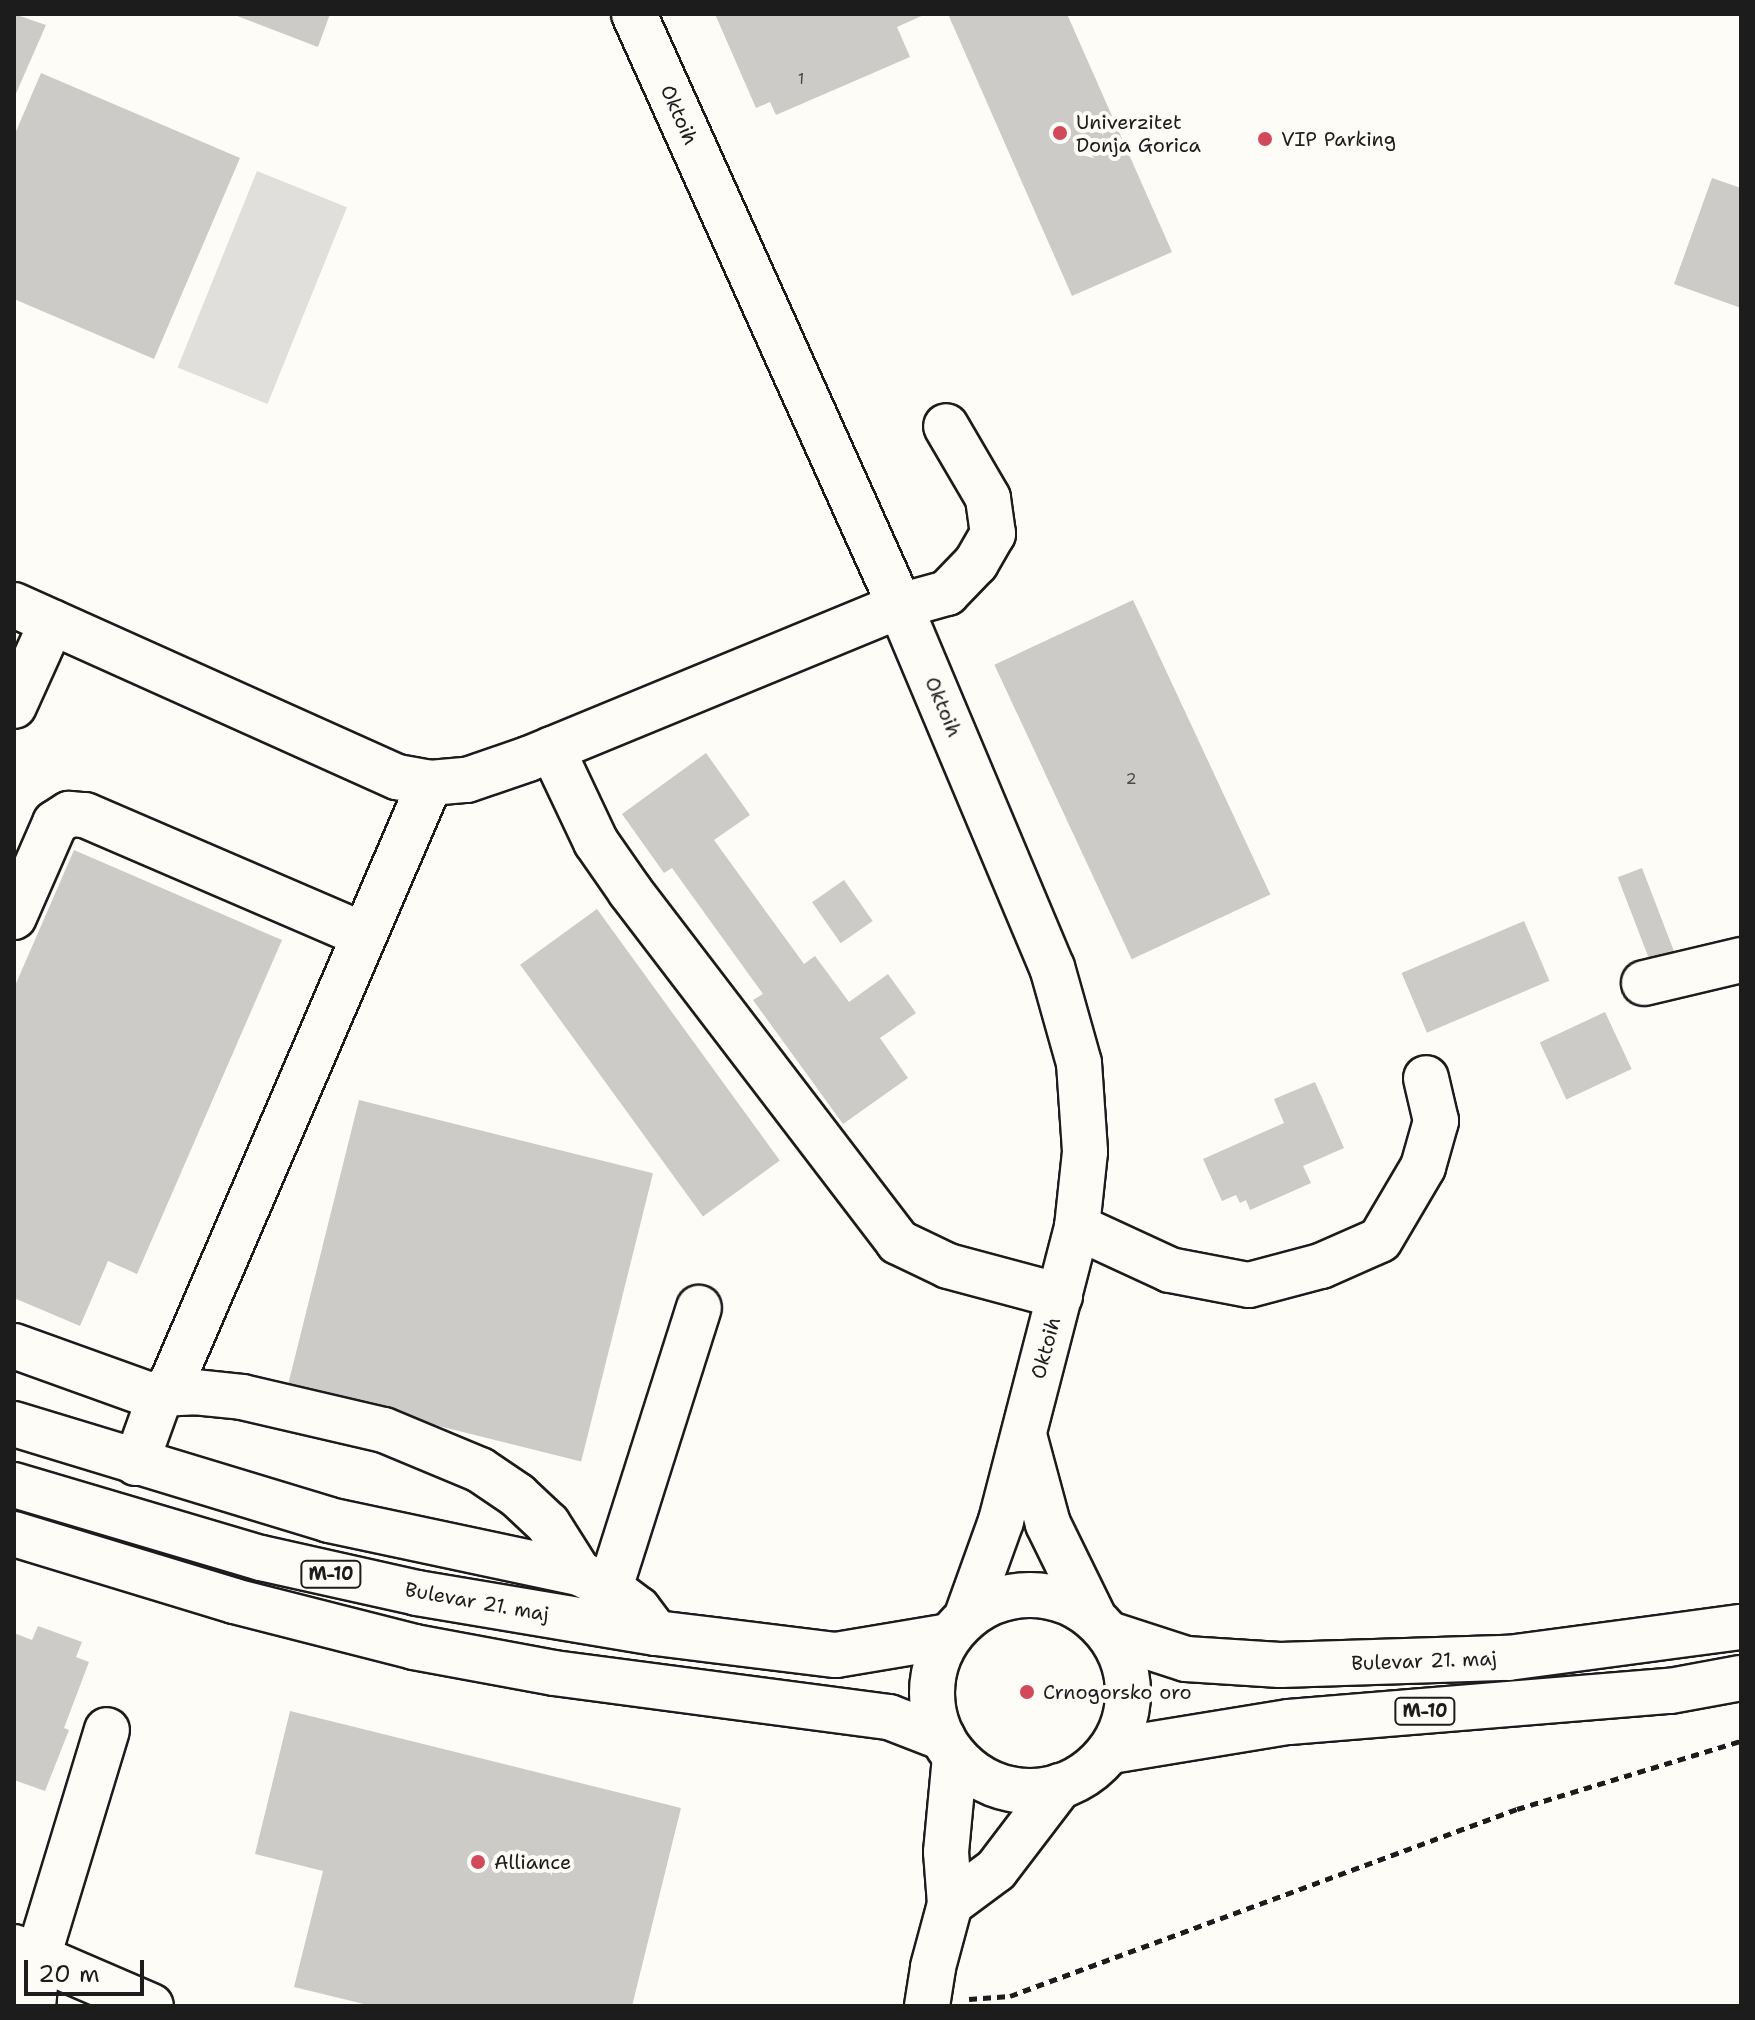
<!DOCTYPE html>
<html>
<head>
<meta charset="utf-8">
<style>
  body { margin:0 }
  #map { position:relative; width:1755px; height:2020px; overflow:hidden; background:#fdfcf7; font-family:"Shantell Sans",sans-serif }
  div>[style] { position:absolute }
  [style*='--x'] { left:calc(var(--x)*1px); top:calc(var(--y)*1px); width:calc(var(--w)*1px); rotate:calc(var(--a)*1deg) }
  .green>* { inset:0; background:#e0dfdb; transform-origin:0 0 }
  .building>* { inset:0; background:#cccbc8; transform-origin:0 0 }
  .path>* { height:5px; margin-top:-2.5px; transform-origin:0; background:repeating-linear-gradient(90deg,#1c1c1c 0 8px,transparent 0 14px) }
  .roads { filter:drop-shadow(2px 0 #1c1c1c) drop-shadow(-2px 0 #1c1c1c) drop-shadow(0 2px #1c1c1c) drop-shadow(0 -2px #1c1c1c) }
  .minor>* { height:44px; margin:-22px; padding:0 22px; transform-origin:22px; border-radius:22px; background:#fdfcf7 }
  .major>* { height:44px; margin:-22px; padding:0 22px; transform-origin:22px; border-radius:22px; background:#fdfcf7 }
  .major>.ring { margin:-22px; padding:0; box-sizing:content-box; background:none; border:44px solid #fdfcf7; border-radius:50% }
  .dots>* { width:22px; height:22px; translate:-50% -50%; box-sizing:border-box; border:4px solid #fdfcf7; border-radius:50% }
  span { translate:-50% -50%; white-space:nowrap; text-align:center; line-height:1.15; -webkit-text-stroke:8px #fdfcf7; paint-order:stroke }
  .number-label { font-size:16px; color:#484847 }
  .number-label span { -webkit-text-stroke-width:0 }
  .shield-label span { padding:2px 6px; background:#fdfcf7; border:2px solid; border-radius:6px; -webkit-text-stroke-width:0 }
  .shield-label { font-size:18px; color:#1c1c1c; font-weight:700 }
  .street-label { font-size:20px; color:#1c1c1c }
  .poi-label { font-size:20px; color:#1c1c1c }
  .left { translate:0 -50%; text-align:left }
  .frame { position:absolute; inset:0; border:16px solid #1c1c1c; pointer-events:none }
  .scale { position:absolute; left:24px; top:1960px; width:120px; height:36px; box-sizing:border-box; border:4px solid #1c1c1c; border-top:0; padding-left:10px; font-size:24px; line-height:28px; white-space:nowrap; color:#1c1c1c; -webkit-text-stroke:6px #fdfcf7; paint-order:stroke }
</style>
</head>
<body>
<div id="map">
  <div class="green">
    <div style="left:257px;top:171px;width:97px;height:212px;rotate:22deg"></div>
  </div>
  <div class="building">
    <div style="clip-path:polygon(14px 14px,46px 25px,14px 98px)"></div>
    <div style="clip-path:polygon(232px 14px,330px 14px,318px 47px)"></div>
    <div style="clip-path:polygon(715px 14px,926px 14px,897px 27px,910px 57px,776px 115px,770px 102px,756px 108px)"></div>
    <div style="clip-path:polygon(948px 14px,1067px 14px,1172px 252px,1072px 296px)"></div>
    <div style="clip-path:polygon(41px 73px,240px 158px,154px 359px,14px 299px,14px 136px)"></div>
    <div style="clip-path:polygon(1712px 178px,1741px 188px,1741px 308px,1674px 284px)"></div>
    <div style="left:1133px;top:600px;width:325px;height:153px;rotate:65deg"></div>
    <div style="clip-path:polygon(706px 753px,750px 815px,714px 840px,804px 964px,815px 956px,849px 1002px,888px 974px,916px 1013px,880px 1038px,908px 1078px,843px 1124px,753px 1000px,763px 994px,672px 868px,664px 873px,622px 814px)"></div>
    <div style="clip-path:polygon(74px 850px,282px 940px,137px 1274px,108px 1261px,80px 1326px,14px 1298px,14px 988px)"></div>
    <div style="left:1642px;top:868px;width:98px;height:26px;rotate:69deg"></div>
    <div style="left:844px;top:880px;width:50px;height:39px;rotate:55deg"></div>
    <div style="left:597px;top:909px;width:311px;height:95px;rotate:54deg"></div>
    <div style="left:1524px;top:921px;width:65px;height:133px;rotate:67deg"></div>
    <div style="left:1605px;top:1012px;width:63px;height:72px;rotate:65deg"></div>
    <div style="clip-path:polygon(1315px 1082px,1344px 1148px,1303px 1166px,1311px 1183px,1250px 1210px,1246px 1200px,1240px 1203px,1236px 1195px,1222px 1201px,1203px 1159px,1284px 1123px,1274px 1099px)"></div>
    <div style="left:359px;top:1100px;width:303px;height:297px;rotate:14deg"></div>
    <div style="clip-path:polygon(38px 1626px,82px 1642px,76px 1657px,89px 1662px,64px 1728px,69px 1730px,45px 1791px,14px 1780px,14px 1633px,32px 1640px)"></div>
    <div style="clip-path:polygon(290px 1711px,681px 1808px,632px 2006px,372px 2006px,294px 1987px,323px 1871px,255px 1854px)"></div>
  </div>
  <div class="path">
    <div style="--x:969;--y:1999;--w:41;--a:-4.2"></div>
    <div style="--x:1010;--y:1996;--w:540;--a:-20.25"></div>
    <div style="--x:1517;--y:1809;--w:234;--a:-16.9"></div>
  </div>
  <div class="roads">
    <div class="minor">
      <div style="--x:634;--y:14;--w:649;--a:65.8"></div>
      <div style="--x:900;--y:606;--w:392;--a:67.2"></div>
      <div style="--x:1052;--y:967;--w:100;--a:74.3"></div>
      <div style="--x:1079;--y:1063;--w:89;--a:86.1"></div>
      <div style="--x:1085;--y:1152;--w:75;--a:96.1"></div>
      <div style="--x:1077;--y:1227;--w:304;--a:104.5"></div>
      <div style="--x:1001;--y:1521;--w:103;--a:109.8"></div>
      <div style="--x:14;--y:605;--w:420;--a:24.2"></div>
      <div style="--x:397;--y:777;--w:34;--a:10"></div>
      <div style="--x:430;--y:783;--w:37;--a:-5"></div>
      <div style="--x:467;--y:780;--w:65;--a:-19"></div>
      <div style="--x:528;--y:759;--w:402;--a:-22.4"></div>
      <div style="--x:900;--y:606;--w:49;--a:-15.5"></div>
      <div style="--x:947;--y:593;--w:42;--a:-46"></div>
      <div style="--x:976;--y:563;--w:34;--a:-60"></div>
      <div style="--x:993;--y:534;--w:36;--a:-98"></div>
      <div style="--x:988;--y:498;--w:83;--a:-120.3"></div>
      <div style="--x:14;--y:706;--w:92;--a:-65.7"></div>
      <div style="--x:552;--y:749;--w:103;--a:64.7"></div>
      <div style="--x:596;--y:842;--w:60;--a:55.2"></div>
      <div style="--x:630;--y:891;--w:442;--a:52.6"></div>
      <div style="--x:898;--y:1242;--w:55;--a:25.6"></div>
      <div style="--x:948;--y:1266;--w:116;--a:15"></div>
      <div style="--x:14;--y:917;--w:103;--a:-66.4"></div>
      <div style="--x:55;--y:823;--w:17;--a:-33"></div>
      <div style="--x:69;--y:814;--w:16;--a:4"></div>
      <div style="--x:85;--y:815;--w:304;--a:23.3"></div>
      <div style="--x:1644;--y:983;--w:100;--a:-13.3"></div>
      <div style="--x:1077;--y:1227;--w:102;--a:24.8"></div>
      <div style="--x:1170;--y:1270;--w:80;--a:10.8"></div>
      <div style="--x:1249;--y:1285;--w:74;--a:-14.8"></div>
      <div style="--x:1321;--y:1266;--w:64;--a:-23.8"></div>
      <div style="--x:1380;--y:1240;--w:85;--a:-59.5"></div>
      <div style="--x:1423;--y:1167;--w:48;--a:-74.2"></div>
      <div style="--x:1436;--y:1121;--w:44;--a:-103.1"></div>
      <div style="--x:14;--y:1346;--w:141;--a:19.8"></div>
      <div style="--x:147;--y:1394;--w:14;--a:0"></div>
      <div style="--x:161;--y:1394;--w:16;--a:-47"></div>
      <div style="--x:172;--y:1382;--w:652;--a:-66.7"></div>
      <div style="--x:14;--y:1424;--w:329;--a:16.9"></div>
      <div style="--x:329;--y:1520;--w:256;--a:12"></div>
      <div style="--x:579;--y:1573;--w:34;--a:26"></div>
      <div style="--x:610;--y:1588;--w:35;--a:37"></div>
      <div style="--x:638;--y:1609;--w:30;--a:53"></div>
      <div style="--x:1024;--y:1435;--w:92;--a:74.9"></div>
      <div style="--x:1048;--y:1524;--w:105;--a:63.9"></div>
      <div style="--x:136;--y:1463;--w:73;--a:-70.1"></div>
      <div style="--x:161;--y:1394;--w:33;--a:-3"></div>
      <div style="--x:194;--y:1392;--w:48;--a:5.9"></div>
      <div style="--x:242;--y:1397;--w:146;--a:13.1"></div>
      <div style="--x:384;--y:1430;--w:104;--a:22.6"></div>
      <div style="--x:480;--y:1470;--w:45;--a:34"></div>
      <div style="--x:517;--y:1495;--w:42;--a:43.1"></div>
      <div style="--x:548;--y:1524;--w:58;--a:57.7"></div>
      <div style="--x:610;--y:1588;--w:294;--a:-72.4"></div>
      <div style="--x:950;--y:1904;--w:57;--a:-36.5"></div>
      <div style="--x:996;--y:1870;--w:106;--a:-52.7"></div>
      <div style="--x:14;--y:1947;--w:149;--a:23.3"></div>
      <div style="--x:33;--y:2006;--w:49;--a:-84.2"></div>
      <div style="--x:38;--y:1957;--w:237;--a:-73.1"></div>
      <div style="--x:927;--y:2006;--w:39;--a:-81"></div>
      <div style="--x:933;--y:1967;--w:65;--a:-74.9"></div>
      <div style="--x:950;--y:1904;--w:52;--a:-94.4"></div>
      <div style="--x:946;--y:1852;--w:96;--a:-84.6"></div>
    </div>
    <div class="major">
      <div style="--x:14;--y:1485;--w:258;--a:16.5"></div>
      <div style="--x:261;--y:1558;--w:160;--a:12.6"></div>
      <div style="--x:417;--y:1593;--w:242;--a:9.5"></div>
      <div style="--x:656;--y:1633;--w:181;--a:7"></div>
      <div style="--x:836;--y:1655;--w:115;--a:-9.5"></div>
      <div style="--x:14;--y:1534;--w:230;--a:16.9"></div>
      <div style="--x:234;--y:1601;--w:186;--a:14.3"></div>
      <div style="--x:414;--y:1647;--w:142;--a:10.5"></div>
      <div style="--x:554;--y:1673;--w:338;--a:7.5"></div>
      <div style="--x:889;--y:1717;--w:58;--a:21.3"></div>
      <div class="ring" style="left:932px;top:1595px;width:152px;height:152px"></div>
      <div style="--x:1109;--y:1634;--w:81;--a:18"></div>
      <div style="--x:1186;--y:1659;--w:94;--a:3.7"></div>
      <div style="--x:1280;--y:1665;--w:228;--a:-1.8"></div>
      <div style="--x:1508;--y:1658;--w:235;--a:-7.6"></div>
      <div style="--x:1111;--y:1751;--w:180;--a:-9.3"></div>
      <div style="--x:1289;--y:1722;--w:382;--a:-4.7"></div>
      <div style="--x:1670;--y:1691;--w:72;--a:-10.4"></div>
    </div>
  </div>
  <div class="dots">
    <div style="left:1060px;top:133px;background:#d1495b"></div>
    <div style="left:1265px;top:139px;background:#d1495b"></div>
    <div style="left:1027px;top:1692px;background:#d1495b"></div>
    <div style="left:478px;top:1862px;background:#d1495b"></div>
  </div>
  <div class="number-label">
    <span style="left:801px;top:79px">1</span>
    <span style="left:1131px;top:779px">2</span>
  </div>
  <div class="shield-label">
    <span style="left:331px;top:1574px">M-10</span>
    <span style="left:1425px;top:1711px">M-10</span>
  </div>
  <div class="street-label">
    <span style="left:679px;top:115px;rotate:66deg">Oktoih</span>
    <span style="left:943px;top:707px;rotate:67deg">Oktoih</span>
    <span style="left:1046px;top:1348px;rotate:-75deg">Oktoih</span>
    <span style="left:477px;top:1602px;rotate:10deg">Bulevar 21. maj</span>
    <span style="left:1424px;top:1661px;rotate:-2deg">Bulevar 21. maj</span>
  </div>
  <div class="poi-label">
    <span class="left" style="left:1076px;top:134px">Univerzitet<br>Donja Gorica</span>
    <span class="left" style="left:1281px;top:139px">VIP Parking</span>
    <span class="left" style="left:1043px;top:1692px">Crnogorsko oro</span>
    <span class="left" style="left:494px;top:1862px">Alliance</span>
  </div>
  <div class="frame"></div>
  <div class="scale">20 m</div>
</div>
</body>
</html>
